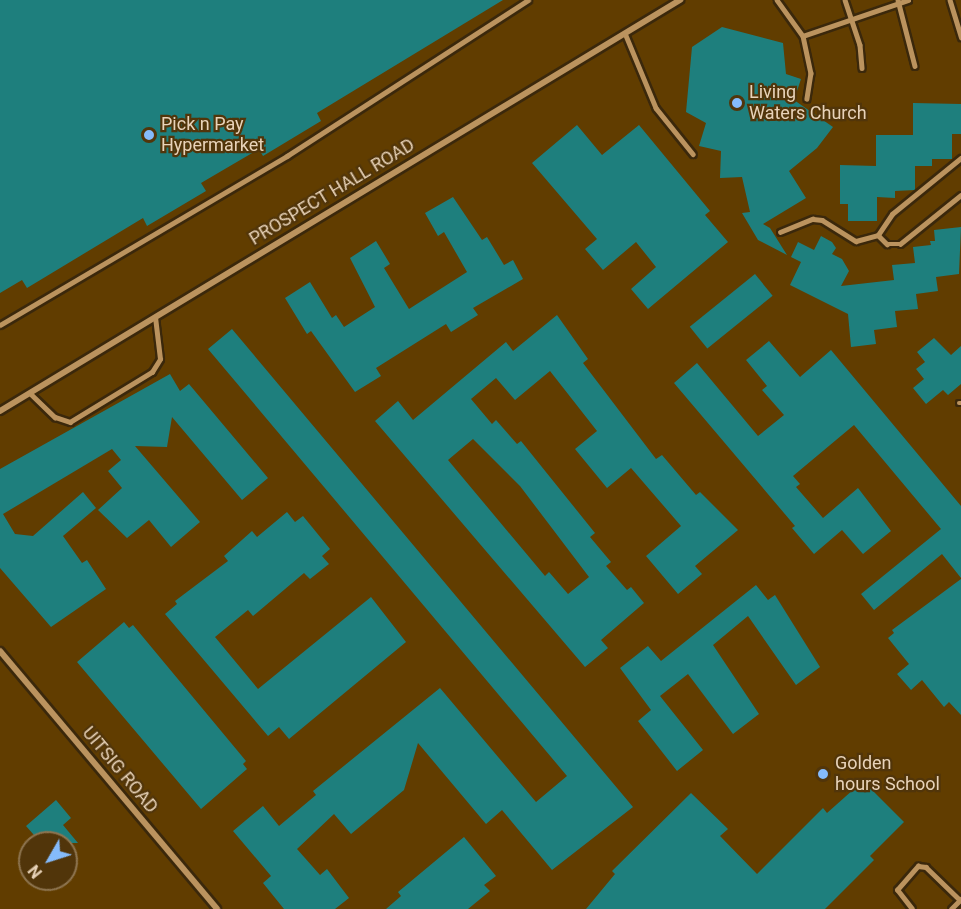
<!DOCTYPE html>
<html>
<head>
<meta charset="utf-8">
<style>
  body { margin:0 }
  #map { position:relative; width:961px; height:909px; overflow:hidden; background:#613d00; font-family:Roboto,sans-serif }
  div>[style] { position:absolute }
  [style*='--x'] { left:calc(var(--x)*1px); top:calc(var(--y)*1px); width:calc(var(--w)*1px); rotate:calc(var(--a)*1deg) }
  .building>* { inset:0; background:#1e7f7d; transform-origin:0 0 }
  .roads { filter:drop-shadow(2px 0 #3b280b) drop-shadow(-2px 0 #3b280b) drop-shadow(0 2px #3b280b) drop-shadow(0 -2px #3b280b) }
  .service>* { height:4.5px; margin:-2.25px; padding:0 2.25px; transform-origin:2.25px; border-radius:2.25px; background:#bb935e }
  .minor>* { height:6px; margin:-3px; padding:0 3px; transform-origin:3px; border-radius:3px; background:#bb935e }
  .dots>* { width:16px; height:16px; translate:-50% -50%; box-sizing:border-box; border:3px solid #51350a; border-radius:50% }
  span { translate:-50% -50%; white-space:nowrap; text-align:center; line-height:1.15; -webkit-text-stroke:4.5px #51350a; paint-order:stroke }
  .poi-label { font-size:18px; color:#e8d3b9 }
  .left { translate:0 -50%; text-align:left }
  .street-label { font-size:18px; color:#e8d3b9 }
  .north { position:absolute; left:18px; top:831px; width:60px; height:60px; box-sizing:border-box; background:#51350a; border:2px solid #8d7450; border-radius:50%; rotate:231deg; font-size:16px; font-weight:700; line-height:24px; text-align:center; color:#e8d3b9 }
  .north::after { content:''; display:block; margin:auto; width:21px; height:27px; background:#85bbfb; clip-path:polygon(50% 0,100% 100%,50% 72%,0 100%) }
</style>
</head>
<body>
<div id="map">
  <div class="building">
    <div style="clip-path:polygon(0 0,503px 0,317px 113px,321px 121px,263px 156px,259px 149px,201px 183px,206px 191px,147px 226px,143px 218px,27px 288px,22px 280px,0 293px)"></div>
    <div style="clip-path:polygon(722px 27px,783px 43px,786px 74px,801px 79px,794px 100px,833px 127px,817px 148px,789px 171px,806px 198px,763px 224px,770px 228px,787px 255px,758px 240px,742px 213px,750px 212px,742px 177px,720px 178px,721px 151px,699px 146px,706px 123px,686px 112px,692px 47px)"></div>
    <div style="clip-path:polygon(913px 103px,961px 104px,961px 134px,952px 134px,952px 159px,932px 159px,932px 166px,915px 166px,915px 190px,895px 191px,895px 198px,877px 197px,877px 221px,848px 221px,848px 204px,840px 204px,840px 165px,876px 166px,876px 135px,913px 135px)"></div>
    <div style="clip-path:polygon(577px 125px,602px 155px,639px 125px,710px 211px,705px 215px,728px 242px,648px 309px,631px 289px,656px 267px,636px 242px,603px 270px,585px 249px,597px 239px,532px 163px)"></div>
    <div style="clip-path:polygon(453px 197px,482px 240px,487px 237px,504px 265px,513px 260px,523px 279px,473px 308px,478px 315px,451px 332px,446px 324px,376px 368px,381px 376px,355px 392px,311px 331px,307px 334px,285px 298px,310px 282px,332px 318px,336px 315px,344px 327px,375px 307px,350px 258px,376px 241px,390px 264px,384px 268px,409px 309px,467px 272px,444px 232px,438px 236px,425px 213px)"></div>
    <div style="clip-path:polygon(961px 227px,959px 274px,936px 277px,938px 291px,916px 294px,918px 309px,895px 311px,897px 327px,874px 330px,876px 344px,851px 347px,848px 314px,790px 285px,801px 262px,791px 257px,798px 242px,814px 250px,821px 236px,832px 242px,836px 248px,832px 254px,842px 259px,849px 271px,841px 286px,894px 280px,892px 265px,915px 263px,913px 247px,931px 245px,930px 241px,935px 241px,934px 230px)"></div>
    <div style="left:755px;top:274px;width:28px;height:84px;rotate:51deg"></div>
    <div style="clip-path:polygon(evenodd,557px 315px,588px 359px,583px 363px,656px 459px,662px 455px,696px 495px,700px 492px,738px 530px,695px 566px,702px 574px,678px 594px,646px 556px,681px 526px,631px 468px,607px 488px,575px 449px,597px 431px,550px 371px,515px 400px,496px 378px,471px 399px,492px 424px,496px 420px,517px 444px,521px 441px,595px 533px,590px 537px,611px 562px,606px 566px,627px 590px,631px 587px,644px 603px,601px 640px,608px 648px,585px 667px,375px 421px,398px 401px,413px 420px,506px 342px,513px 351px,557px 315px,473px 439px,520px 486px,589px 577px,568px 594px,549px 572px,545px 576px,448px 460px,473px 439px)"></div>
    <div style="clip-path:polygon(232px 329px,633px 807px,552px 870px,502px 810px,486px 824px,418px 743px,404px 790px,351px 834px,334px 814px,297px 849px,320px 875px,327px 869px,349px 898px,335px 909px,284px 909px,263px 883px,271px 876px,233px 831px,263px 806px,279px 826px,316px 795px,313px 791px,440px 688px,536px 802px,567px 776px,208px 349px)"></div>
    <div style="clip-path:polygon(934px 338px,951px 355px,961px 346px,961px 384px,948px 395px,943px 390px,926px 404px,913px 388px,924px 379px,916px 369px,925px 362px,917px 352px)"></div>
    <div style="clip-path:polygon(769px 341px,800px 377px,831px 350px,961px 506px,961px 578px,942px 554px,874px 610px,861px 594px,941px 529px,854px 425px,793px 476px,800px 484px,796px 487px,823px 518px,858px 488px,891px 531px,863px 554px,842px 530px,814px 554px,792px 528px,795px 526px,674px 383px,697px 363px,758px 436px,784px 415px,762px 390px,767px 386px,746px 360px)"></div>
    <div style="clip-path:polygon(170px 374px,180px 391px,189px 384px,268px 478px,242px 500px,172px 417px,167px 447px,135px 446px,200px 522px,171px 547px,149px 520px,127px 538px,98px 510px,122px 488px,108px 471px,121px 460px,112px 449px,3px 514px,15px 534px,33px 536px,83px 492px,96px 508px,63px 536px,82px 563px,87px 560px,106px 589px,51px 627px,0 568px,0 469px)"></div>
    <div style="clip-path:polygon(287px 512px,295px 522px,303px 516px,330px 549px,322px 556px,329px 564px,310px 579px,304px 573px,253px 616px,248px 610px,215px 637px,258px 689px,371px 597px,406px 642px,289px 739px,279px 727px,268px 736px,165px 614px,177px 604px,175px 601px,228px 561px,224px 556px,252px 531px,257px 537px)"></div>
    <div style="clip-path:polygon(961px 579px,961px 715px,949px 702px,944px 707px,922px 680px,911px 690px,897px 674px,909px 664px,888px 638px,894px 633px,892px 630px)"></div>
    <div style="clip-path:polygon(756px 585px,768px 600px,775px 595px,820px 667px,796px 685px,748px 616px,713px 645px,759px 714px,733px 734px,688px 674px,660px 696px,703px 750px,677px 771px,638px 721px,651px 710px,620px 668px,648px 646px,661px 661px)"></div>
    <div style="clip-path:polygon(124px 622px,129px 628px,133px 625px,246px 761px,243px 764px,247px 769px,201px 809px,77px 662px)"></div>
    <div style="clip-path:polygon(863px 781px,904px 822px,870px 856px,874px 860px,825px 909px,586px 909px,615px 874px,612px 871px,691px 793px,728px 829px,720px 836px,757px 874px,823px 808px,827px 813px)"></div>
    <div style="clip-path:polygon(56px 800px,71px 818px,63px 825px,78px 843px,41px 843px,26px 826px)"></div>
    <div style="clip-path:polygon(464px 837px,496px 876px,484px 885px,490px 891px,468px 909px,386px 909px,401px 896px,398px 892px)"></div>
  </div>
  <div class="roads">
    <div class="service">
      <div style="--x:777;--y:0;--w:44;--a:54.2"></div>
      <div style="--x:803;--y:36;--w:38;--a:78"></div>
      <div style="--x:811;--y:73;--w:26;--a:99"></div>
      <div style="--x:845;--y:0;--w:47;--a:71.6"></div>
      <div style="--x:860;--y:45;--w:23;--a:85"></div>
      <div style="--x:898;--y:0;--w:68;--a:75.6"></div>
      <div style="--x:950;--y:0;--w:39;--a:73"></div>
      <div style="--x:625;--y:33;--w:81;--a:67.5"></div>
      <div style="--x:656;--y:108;--w:59;--a:51.2"></div>
      <div style="--x:803;--y:36;--w:111;--a:-18.9"></div>
      <div style="--x:780;--y:232;--w:35;--a:-22"></div>
      <div style="--x:813;--y:219;--w:9;--a:6"></div>
      <div style="--x:822;--y:220;--w:40;--a:32"></div>
      <div style="--x:856;--y:241;--w:23;--a:-15"></div>
      <div style="--x:878;--y:235;--w:25;--a:-56"></div>
      <div style="--x:892;--y:214;--w:89;--a:-39.1"></div>
      <div style="--x:878;--y:235;--w:13;--a:45"></div>
      <div style="--x:887;--y:244;--w:13;--a:0"></div>
      <div style="--x:900;--y:244;--w:78;--a:-38.8"></div>
      <div style="--x:0;--y:325;--w:333;--a:-30.5"></div>
      <div style="--x:287;--y:156;--w:287;--a:-32.9"></div>
      <div style="--x:30;--y:393;--w:35;--a:44"></div>
      <div style="--x:55;--y:417;--w:16;--a:18"></div>
      <div style="--x:70;--y:422;--w:96;--a:-31.4"></div>
      <div style="--x:152;--y:372;--w:15;--a:-58"></div>
      <div style="--x:160;--y:359;--w:42;--a:-96.8"></div>
      <div style="--x:959;--y:403;--w:2;--a:0"></div>
      <div style="--x:912;--y:909;--w:24;--a:-128"></div>
      <div style="--x:897;--y:890;--w:32;--a:-49"></div>
      <div style="--x:918;--y:866;--w:8;--a:7"></div>
      <div style="--x:926;--y:867;--w:47;--a:44.1"></div>
      <div style="--x:951;--y:909;--w:14;--a:-45"></div>
    </div>
    <div class="minor">
      <div style="--x:0;--y:411;--w:795;--a:-31.15"></div>
      <div style="--x:0;--y:651;--w:337;--a:49.9"></div>
    </div>
  </div>
  <div class="dots">
    <div style="left:737px;top:103px;background:#85bbfb"></div>
    <div style="left:149px;top:135px;background:#85bbfb"></div>
    <div style="left:823px;top:774px;background:#85bbfb"></div>
  </div>
  <div class="poi-label">
    <span class="left" style="left:749px;top:103px">Living<br>Waters Church</span>
    <span class="left" style="left:161px;top:135px">Pick n Pay<br>Hypermarket</span>
    <span class="left" style="left:835px;top:774px">Golden<br>hours School</span>
  </div>
  <div class="street-label">
    <span style="left:332px;top:192px;rotate:-31deg">PROSPECT HALL ROAD</span>
    <span style="left:120px;top:770px;rotate:50deg">UITSIG ROAD</span>
  </div>
  <div class="north">N</div>
</div>
</body>
</html>
